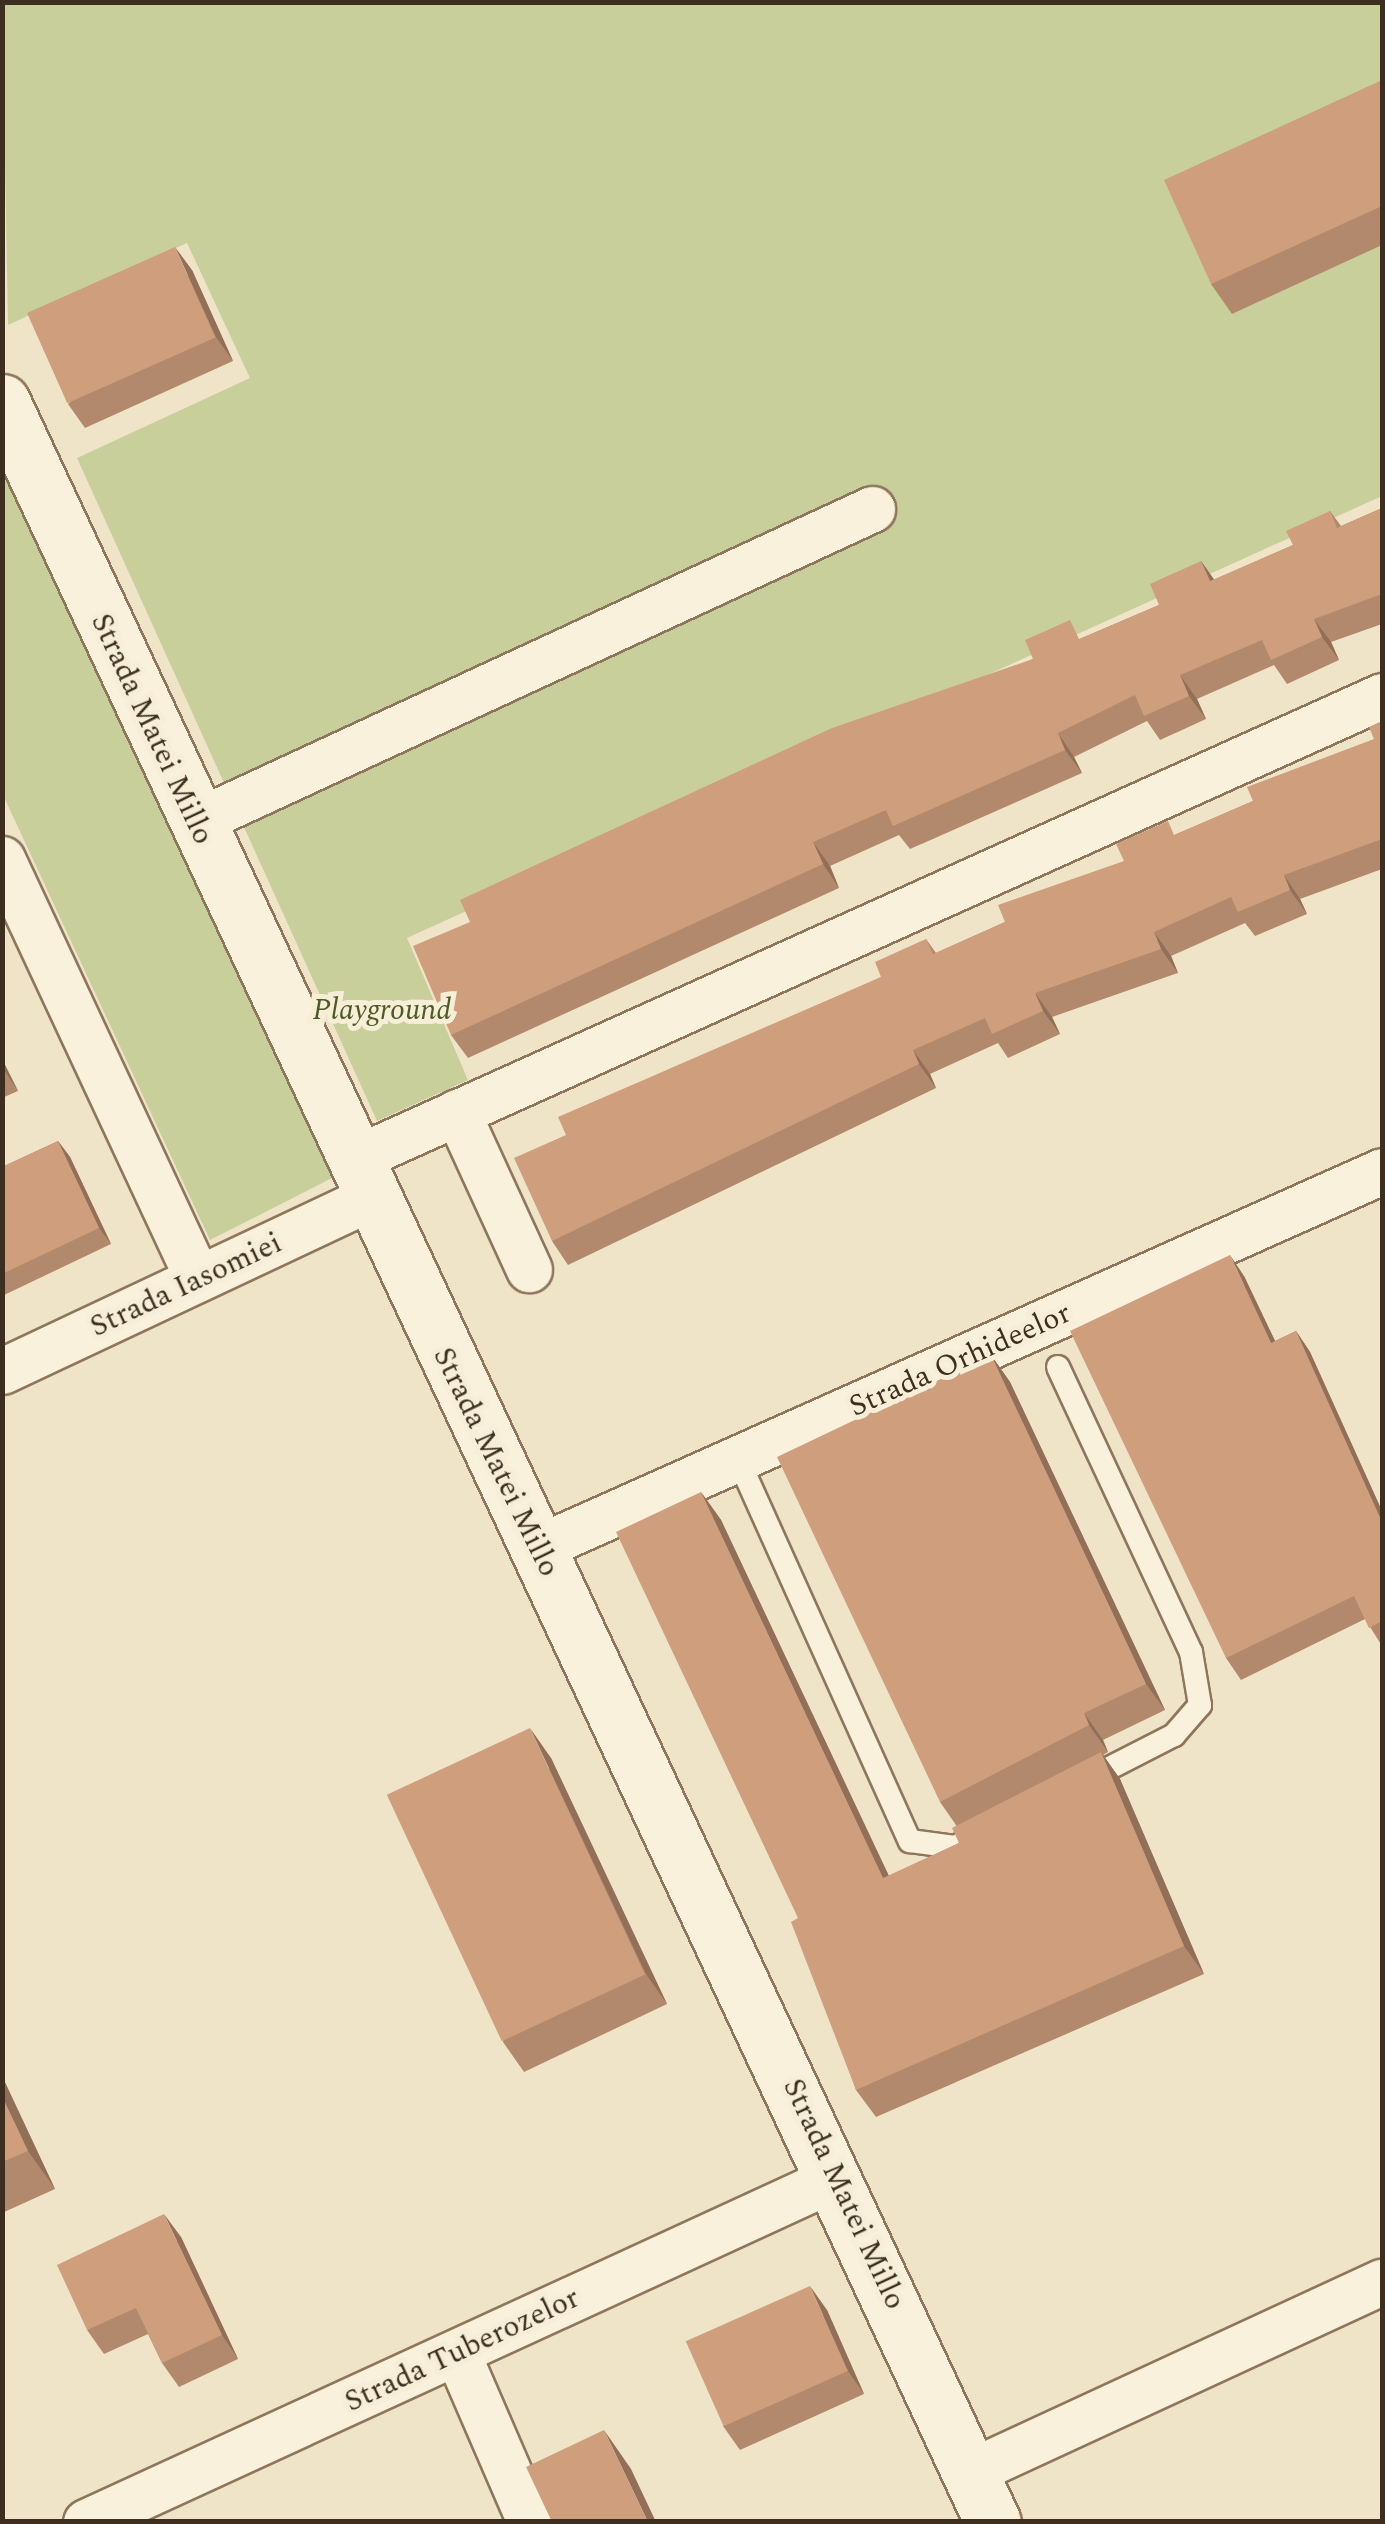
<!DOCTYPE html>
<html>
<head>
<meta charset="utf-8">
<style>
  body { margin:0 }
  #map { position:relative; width:1385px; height:2524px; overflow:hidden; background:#f0e4c8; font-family:Spectral,serif }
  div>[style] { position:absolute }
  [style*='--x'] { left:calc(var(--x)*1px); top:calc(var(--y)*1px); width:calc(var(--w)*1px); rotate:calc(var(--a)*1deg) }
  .green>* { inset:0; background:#c9cf9b }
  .roads { filter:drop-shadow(2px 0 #8d765c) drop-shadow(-2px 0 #8d765c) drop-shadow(0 2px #8d765c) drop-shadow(0 -2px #8d765c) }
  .service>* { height:22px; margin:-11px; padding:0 11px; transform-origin:11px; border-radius:11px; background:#faf1dc }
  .minor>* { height:45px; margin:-22.5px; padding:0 22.5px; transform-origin:22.5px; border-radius:22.5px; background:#faf1dc }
  .tertiary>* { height:55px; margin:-27.5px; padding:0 27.5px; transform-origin:27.5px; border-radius:27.5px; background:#faf1dc }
  .wall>* { inset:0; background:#b2896c }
  .shaded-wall>* { inset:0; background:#916f58 }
  .building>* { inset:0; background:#cf9f7d; transform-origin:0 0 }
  span { translate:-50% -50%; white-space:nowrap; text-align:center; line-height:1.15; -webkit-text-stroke:10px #f7eed8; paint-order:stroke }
  .street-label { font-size:30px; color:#3d2e20 }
  .park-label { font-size:30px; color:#4d5a26; font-style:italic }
  .frame { position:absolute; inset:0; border:5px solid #3d2e20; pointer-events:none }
</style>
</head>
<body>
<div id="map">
  <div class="green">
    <div style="clip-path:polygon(2px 3px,1382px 3px,1382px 496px,407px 938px,468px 1080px,377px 1121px,77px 458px,250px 378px,187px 243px,8px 325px)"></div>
    <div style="clip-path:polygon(2px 454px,334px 1177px,210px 1240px,3px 795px)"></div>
  </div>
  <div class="roads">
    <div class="service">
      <div style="--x:1058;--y:1367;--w:315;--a:65"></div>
      <div style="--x:1191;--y:1652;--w:54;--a:80.4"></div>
      <div style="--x:1200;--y:1705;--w:40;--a:131"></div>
      <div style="--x:1174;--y:1735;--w:99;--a:152.9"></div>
      <div style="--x:738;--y:1459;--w:419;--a:65.8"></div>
      <div style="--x:910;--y:1841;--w:45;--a:7.6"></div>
      <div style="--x:955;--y:1847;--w:25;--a:-26"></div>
    </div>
    <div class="minor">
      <div style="--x:195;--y:822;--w:746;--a:-24.81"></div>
      <div style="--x:2;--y:859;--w:463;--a:65"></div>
      <div style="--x:457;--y:1112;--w:173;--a:65.4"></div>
      <div style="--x:352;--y:1160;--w:1130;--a:-24.25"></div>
      <div style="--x:2;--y:1371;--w:406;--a:-25.2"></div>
      <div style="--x:537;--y:1548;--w:925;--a:-24.04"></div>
      <div style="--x:457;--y:2353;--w:184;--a:66.6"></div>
      <div style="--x:970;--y:2472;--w:454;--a:-24.8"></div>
      <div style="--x:86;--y:2522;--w:826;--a:-24.67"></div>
    </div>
    <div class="tertiary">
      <div style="--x:2;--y:402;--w:2340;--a:64.95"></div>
    </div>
  </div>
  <div class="wall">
    <div style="clip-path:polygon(1382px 80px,1382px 245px,1232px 314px,1211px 284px)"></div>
    <div style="clip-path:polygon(192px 270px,233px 361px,85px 428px,68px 404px)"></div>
    <div style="clip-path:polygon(1382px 508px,1382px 624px,1331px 642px,1339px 660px,1287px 684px,1274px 665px,1197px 699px,1206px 719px,1160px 740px,1147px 721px,1074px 757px,1082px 773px,910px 849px,899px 835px,830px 866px,839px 888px,468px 1058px,451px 1035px,470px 922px,1033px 659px,1159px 605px,1201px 561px,1214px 580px,1293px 545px,1330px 511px,1341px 526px)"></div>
    <div style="clip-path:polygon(1382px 721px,1382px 869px,1300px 899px,1307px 914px,1255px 936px,1245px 923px,1171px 956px,1178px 973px,1052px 1017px,1060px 1034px,1008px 1058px,998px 1043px,930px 1074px,936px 1088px,568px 1265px,552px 1241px,566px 1135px,881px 977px,926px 939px,936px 953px,1005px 922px,1177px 834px,1253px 801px,1374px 739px)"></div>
    <div style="clip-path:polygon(2px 1059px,18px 1091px,2px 1098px)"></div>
    <div style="clip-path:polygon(58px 1141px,70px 1157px,111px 1244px,2px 1296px,2px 1167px)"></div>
    <div style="clip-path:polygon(1244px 1276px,1275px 1341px,1296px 1331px,1310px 1352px,1382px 1511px,1382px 1646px,1365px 1619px,1241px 1680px,1226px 1658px)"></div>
    <div style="clip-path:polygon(991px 1355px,1010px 1382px,1165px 1710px,1103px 1740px,1108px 1752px,1103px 1755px,1120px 1779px,1204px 1974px,876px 2117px,856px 2090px,798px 1918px,701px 1492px,721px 1520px,889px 1876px,959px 1843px,956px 1825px,940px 1802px)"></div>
    <div style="clip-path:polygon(551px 1758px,667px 2004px,524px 2072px,503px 2042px)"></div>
    <div style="clip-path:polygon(2px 2076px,55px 2189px,2px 2213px)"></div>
    <div style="clip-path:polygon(181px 2237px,238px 2359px,179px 2387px,162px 2363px,148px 2334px,104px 2354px,87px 2330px)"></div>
    <div style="clip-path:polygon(827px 2310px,864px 2394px,740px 2450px,723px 2426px)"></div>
  </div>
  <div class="shaded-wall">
    <div style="clip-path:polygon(175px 247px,192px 270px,233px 361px,216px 337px)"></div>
    <div style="clip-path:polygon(1201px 561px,1218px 585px,1210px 581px)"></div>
    <div style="clip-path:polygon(1314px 619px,1331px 642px,1339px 660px,1322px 637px)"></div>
    <div style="clip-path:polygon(1180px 675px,1197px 699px,1206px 719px,1189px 696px)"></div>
    <div style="clip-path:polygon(1058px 733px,1074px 757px,1082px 773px,1065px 750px)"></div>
    <div style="clip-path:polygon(813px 842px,830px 866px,839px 888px,823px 864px)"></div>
    <div style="clip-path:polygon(1284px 875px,1300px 899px,1307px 914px,1290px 890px)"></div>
    <div style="clip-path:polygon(1154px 932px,1171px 956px,1178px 973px,1161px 949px)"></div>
    <div style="clip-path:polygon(1035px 993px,1052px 1017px,1060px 1034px,1043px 1011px)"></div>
    <div style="clip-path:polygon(913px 1050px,930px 1074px,936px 1088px,919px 1064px)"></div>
    <div style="clip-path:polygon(2px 1059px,18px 1091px,2px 1067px)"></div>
    <div style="clip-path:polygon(58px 1141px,70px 1157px,111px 1244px,99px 1228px)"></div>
    <div style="clip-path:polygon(1230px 1255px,1244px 1276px,1286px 1364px,1271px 1343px)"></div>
    <div style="clip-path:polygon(1296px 1331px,1310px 1352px,1382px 1511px,1382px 1522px)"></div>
    <div style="clip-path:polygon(991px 1355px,1010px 1382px,1165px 1710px,1146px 1684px)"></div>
    <div style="clip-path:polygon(701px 1492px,721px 1520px,903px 1906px,883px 1878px)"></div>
    <div style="clip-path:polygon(1084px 1713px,1103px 1740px,1108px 1752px,1089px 1725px)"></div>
    <div style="clip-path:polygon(530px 1728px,551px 1758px,667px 2004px,646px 1974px)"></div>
    <div style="clip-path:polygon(1101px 1752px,1120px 1779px,1204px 1974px,1184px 1946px)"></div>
    <div style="clip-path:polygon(2px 2076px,55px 2189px,28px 2151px,2px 2096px)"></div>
    <div style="clip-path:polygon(164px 2214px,181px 2237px,238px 2359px,222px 2335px)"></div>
    <div style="clip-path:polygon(810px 2286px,827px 2310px,864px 2394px,848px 2371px)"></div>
    <div style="clip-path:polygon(604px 2430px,631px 2469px,656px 2522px,648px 2522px)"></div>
  </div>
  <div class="building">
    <div style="clip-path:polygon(1382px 80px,1382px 206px,1211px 284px,1164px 180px)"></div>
    <div style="left:175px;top:247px;width:99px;height:162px;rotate:66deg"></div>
    <div style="clip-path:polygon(1382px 508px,1382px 594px,1314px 619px,1322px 637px,1271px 660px,1262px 640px,1180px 675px,1189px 696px,1144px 716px,1135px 695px,1058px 733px,1065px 750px,893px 826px,886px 810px,813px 842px,823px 864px,451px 1035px,413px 946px,470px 922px,460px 900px,832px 728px,1033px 659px,1025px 640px,1070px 620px,1079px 639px,1159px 605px,1150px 584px,1201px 561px,1210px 581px,1293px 545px,1286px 531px,1330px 511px,1337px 528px)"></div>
    <div style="clip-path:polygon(1382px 721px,1382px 839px,1284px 875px,1290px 890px,1238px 912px,1231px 897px,1154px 932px,1161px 949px,1035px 993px,1043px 1011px,992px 1034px,985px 1018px,913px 1050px,919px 1064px,552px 1241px,514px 1158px,566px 1135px,558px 1117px,881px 977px,875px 962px,926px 939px,933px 954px,1005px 922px,998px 905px,1124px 861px,1116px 844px,1168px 821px,1174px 835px,1253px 801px,1247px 787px,1374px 739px,1369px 727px)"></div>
    <div style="clip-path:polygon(58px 1141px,99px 1228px,2px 1274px,2px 1167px)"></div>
    <div style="clip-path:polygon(1230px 1255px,1271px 1343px,1296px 1331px,1382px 1522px,1382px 1621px,1369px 1628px,1354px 1596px,1226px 1658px,1070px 1331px)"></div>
    <div style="clip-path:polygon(991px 1355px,1146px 1684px,1084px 1713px,1089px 1725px,940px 1802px,777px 1457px)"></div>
    <div style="clip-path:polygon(701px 1492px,883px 1878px,959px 1843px,952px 1828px,1101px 1752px,1184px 1946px,856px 2090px,791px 1922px,798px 1918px,616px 1532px)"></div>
    <div style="left:530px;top:1728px;width:272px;height:158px;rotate:65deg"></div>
    <div style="clip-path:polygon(2px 2096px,28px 2151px,2px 2162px)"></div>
    <div style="clip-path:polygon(164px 2214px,222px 2335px,162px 2363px,136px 2308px,87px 2330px,57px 2265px)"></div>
    <div style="left:810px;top:2286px;width:93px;height:136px;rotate:66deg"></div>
    <div style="clip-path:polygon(604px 2430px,648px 2522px,552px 2522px,526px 2467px)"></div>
  </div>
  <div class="street-label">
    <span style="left:152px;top:729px;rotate:65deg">Strada Matei Millo</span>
    <span style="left:186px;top:1285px;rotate:-25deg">Strada Iasomiei</span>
    <span style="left:960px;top:1360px;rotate:-24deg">Strada Orhideelor</span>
    <span style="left:496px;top:1462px;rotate:64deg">Strada Matei Millo</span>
    <span style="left:844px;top:2194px;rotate:65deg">Strada Matei Millo</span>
    <span style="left:462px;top:2350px;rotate:-25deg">Strada Tuberozelor</span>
  </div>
  <div class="park-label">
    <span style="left:382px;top:1010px">Playground</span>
  </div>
  <div class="frame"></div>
</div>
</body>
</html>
